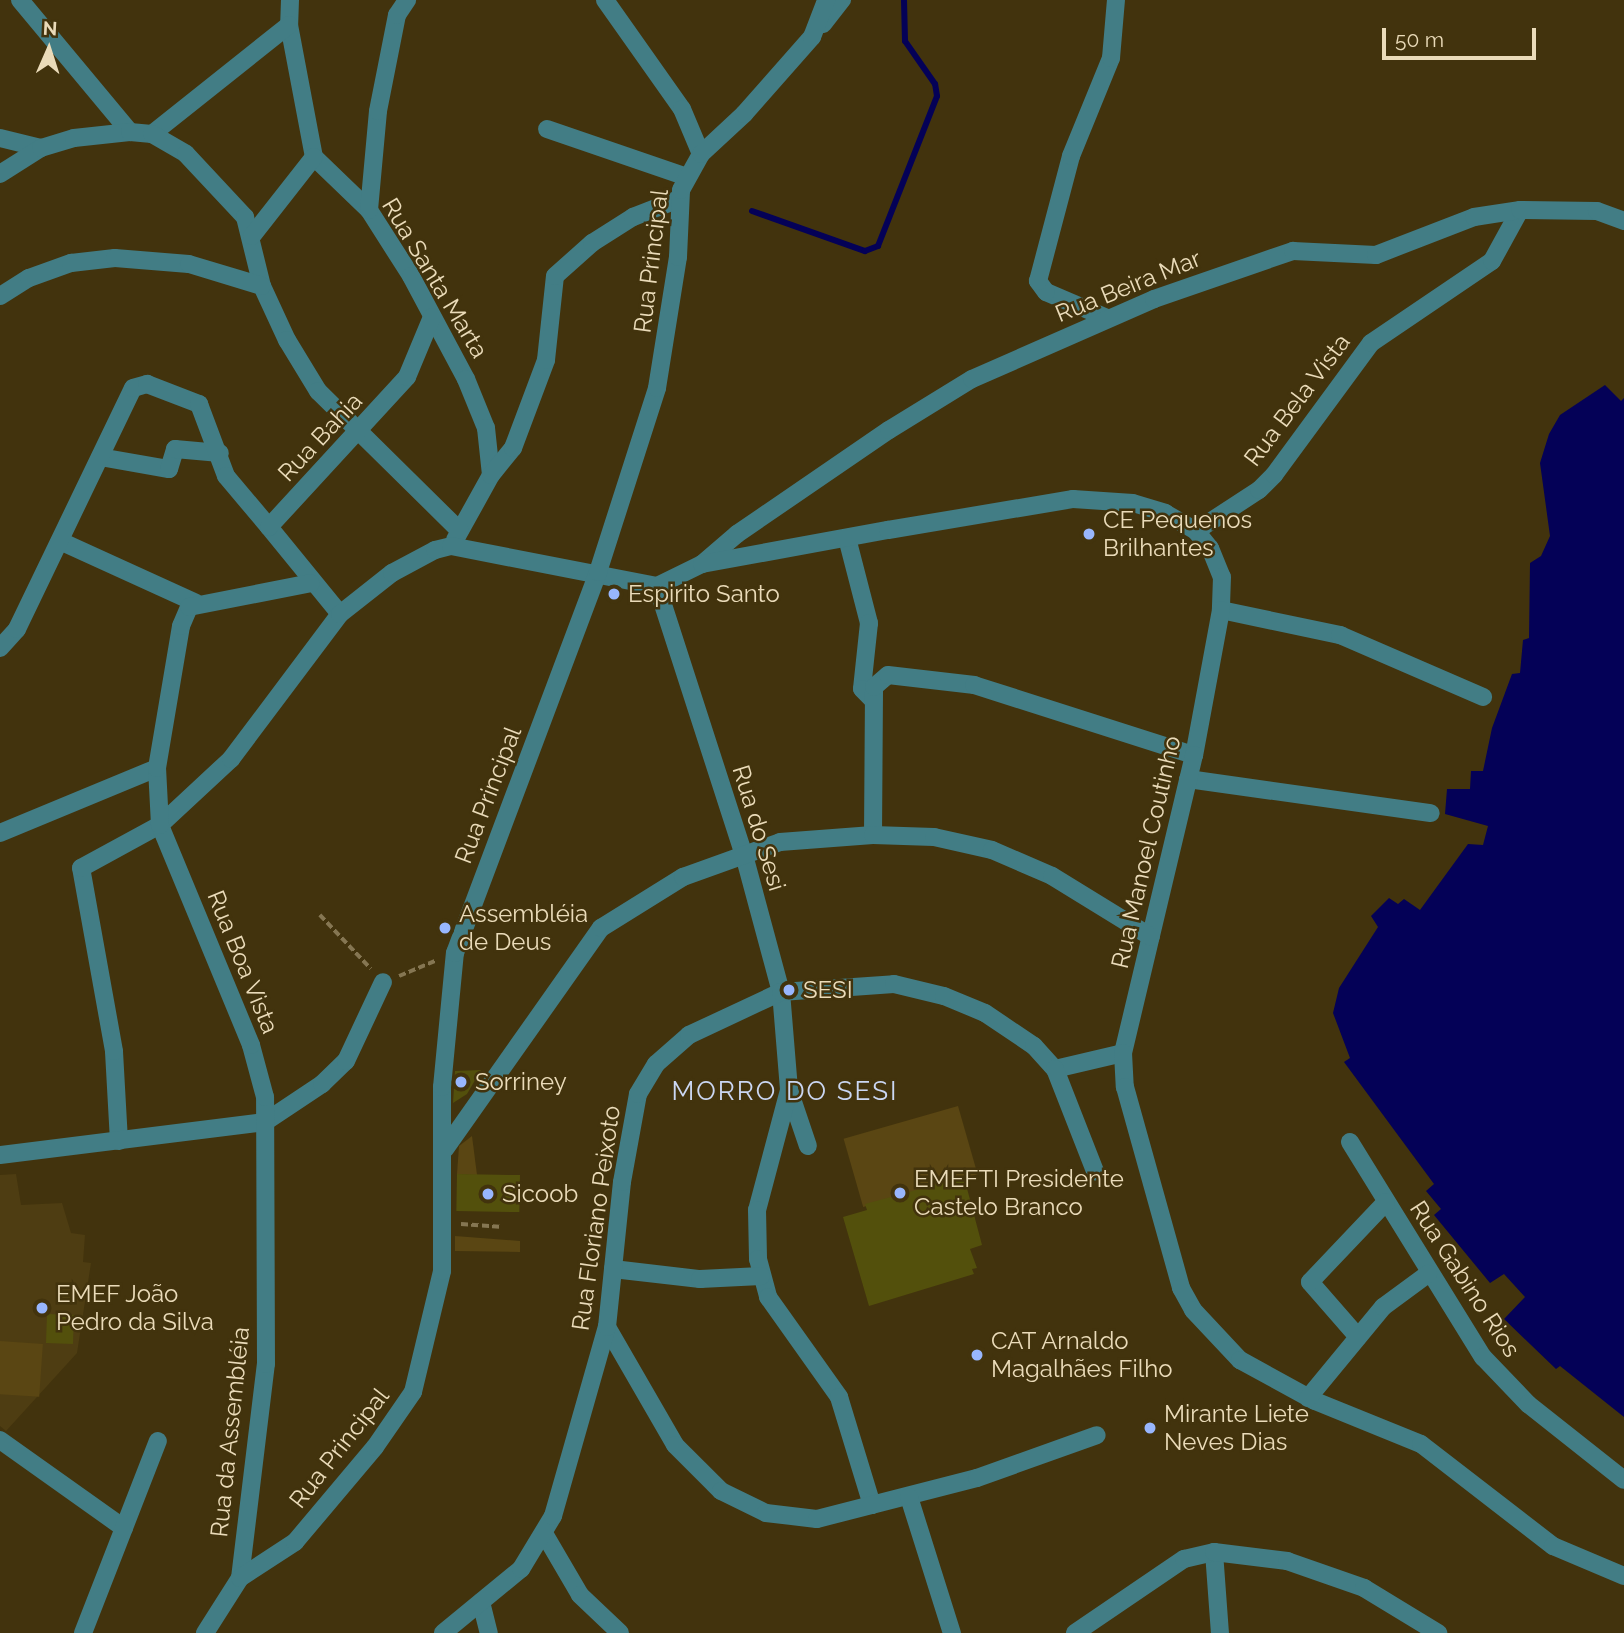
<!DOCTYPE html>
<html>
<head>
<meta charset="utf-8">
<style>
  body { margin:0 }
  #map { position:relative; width:1624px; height:1633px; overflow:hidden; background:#42330d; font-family:Raleway,sans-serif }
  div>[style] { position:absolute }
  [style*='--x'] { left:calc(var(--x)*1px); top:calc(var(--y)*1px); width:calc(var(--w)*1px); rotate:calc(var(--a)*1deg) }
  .built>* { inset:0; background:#4e3d12 }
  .green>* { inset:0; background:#5a4613; transform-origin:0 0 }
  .water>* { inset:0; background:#040157 }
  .stream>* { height:6px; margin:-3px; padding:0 3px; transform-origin:3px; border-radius:3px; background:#040157 }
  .building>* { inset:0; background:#53500c; transform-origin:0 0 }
  .path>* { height:3.5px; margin-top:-1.75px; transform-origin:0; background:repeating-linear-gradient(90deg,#857652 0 7px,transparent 0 10.5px) }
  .minor>* { height:18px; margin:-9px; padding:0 9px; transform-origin:9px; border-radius:9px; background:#427d85 }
  .dots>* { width:19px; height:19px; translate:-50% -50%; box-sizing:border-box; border:4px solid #42330d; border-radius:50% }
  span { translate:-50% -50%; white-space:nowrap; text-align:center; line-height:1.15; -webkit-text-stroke:5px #42330d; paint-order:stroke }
  .street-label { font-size:24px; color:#eadbb9 }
  .poi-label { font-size:24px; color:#eadbb9 }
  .left { translate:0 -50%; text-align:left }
  .neighbourhood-label { font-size:26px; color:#cbd7f3; letter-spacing:2px }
  .north { position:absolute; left:14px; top:14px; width:70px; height:70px; -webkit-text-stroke:5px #42330d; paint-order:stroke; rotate:3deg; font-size:19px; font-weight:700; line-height:28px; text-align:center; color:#eadbb9 }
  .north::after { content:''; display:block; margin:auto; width:24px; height:32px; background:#eadbb9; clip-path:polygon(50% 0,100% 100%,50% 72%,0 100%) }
  .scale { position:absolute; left:1382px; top:28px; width:154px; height:32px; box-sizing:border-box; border:4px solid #eadbb9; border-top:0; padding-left:9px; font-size:21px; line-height:24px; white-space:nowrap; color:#eadbb9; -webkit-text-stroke:5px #42330d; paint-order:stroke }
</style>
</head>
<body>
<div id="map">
  <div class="built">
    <div style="clip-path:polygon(16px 1174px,21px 1205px,62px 1203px,71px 1233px,85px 1235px,83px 1262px,91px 1263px,77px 1353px,6px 1431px,0 1426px,0 1175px)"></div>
  </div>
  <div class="green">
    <div style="left:958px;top:1106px;width:71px;height:119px;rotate:74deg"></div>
    <div style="clip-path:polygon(472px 1136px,477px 1175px,457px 1174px,459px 1146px)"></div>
    <div style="clip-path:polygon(455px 1236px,520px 1241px,520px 1252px,455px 1251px)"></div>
    <div style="left:0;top:1341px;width:43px;height:53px;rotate:4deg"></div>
  </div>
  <div class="water">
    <div style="clip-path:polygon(1605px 385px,1621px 401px,1624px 398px,1624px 1417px,1560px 1366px,1556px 1369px,1504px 1319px,1525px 1297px,1504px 1274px,1490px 1283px,1434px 1215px,1441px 1209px,1426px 1191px,1434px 1184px,1344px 1062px,1350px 1058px,1333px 1013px,1339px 988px,1378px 927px,1371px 916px,1389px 898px,1398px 904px,1404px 899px,1420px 910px,1468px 844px,1483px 845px,1488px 826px,1445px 814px,1447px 789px,1470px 789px,1471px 771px,1483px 771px,1492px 728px,1512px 674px,1520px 673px,1523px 640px,1529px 638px,1530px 563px,1541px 556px,1550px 536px,1540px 463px,1549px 434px,1560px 415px)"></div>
  </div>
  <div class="stream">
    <div style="--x:752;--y:211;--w:120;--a:19.5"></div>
    <div style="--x:865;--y:251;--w:14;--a:-21"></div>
    <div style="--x:878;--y:246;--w:161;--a:-68.5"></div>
    <div style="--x:937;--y:96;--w:12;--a:-99"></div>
    <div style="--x:935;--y:84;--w:52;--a:-124.9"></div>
    <div style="--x:905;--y:41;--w:41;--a:-91.4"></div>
  </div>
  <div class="building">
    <div style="clip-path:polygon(481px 1070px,467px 1094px,453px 1103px,455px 1071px)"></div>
    <div style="left:457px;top:1174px;width:63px;height:37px;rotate:1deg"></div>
    <div style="clip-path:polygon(964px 1177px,982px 1245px,970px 1249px,977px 1268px,972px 1269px,974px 1274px,869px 1306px,843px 1217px,867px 1210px,865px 1204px)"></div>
    <div style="left:47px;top:1314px;width:27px;height:29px;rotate:2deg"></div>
  </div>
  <div class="path">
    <div style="--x:320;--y:915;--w:74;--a:46.6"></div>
    <div style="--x:399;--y:976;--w:41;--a:-22.8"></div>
    <div style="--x:461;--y:1224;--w:42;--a:4.1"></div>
  </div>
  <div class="minor">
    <div style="--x:20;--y:0;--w:172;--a:50.2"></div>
    <div style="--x:290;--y:0;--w:25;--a:92"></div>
    <div style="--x:289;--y:25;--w:134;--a:79.3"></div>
    <div style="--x:314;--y:157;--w:76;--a:43.9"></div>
    <div style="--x:369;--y:210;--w:78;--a:57.5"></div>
    <div style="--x:411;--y:276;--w:117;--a:61.9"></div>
    <div style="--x:466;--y:379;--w:53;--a:67.8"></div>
    <div style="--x:486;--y:428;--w:47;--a:83.9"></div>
    <div style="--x:491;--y:475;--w:74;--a:119"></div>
    <div style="--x:605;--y:0;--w:133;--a:54.8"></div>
    <div style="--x:682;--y:109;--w:49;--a:67.1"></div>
    <div style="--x:823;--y:24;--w:31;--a:-52"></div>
    <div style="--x:547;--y:129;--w:148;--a:18.9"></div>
    <div style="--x:152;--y:134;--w:175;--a:-38.5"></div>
    <div style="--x:0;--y:138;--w:42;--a:13.7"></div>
    <div style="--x:0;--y:174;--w:49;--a:-32.4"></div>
    <div style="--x:41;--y:148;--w:34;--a:-17"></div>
    <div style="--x:74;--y:138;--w:56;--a:-6.1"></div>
    <div style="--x:130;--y:132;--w:22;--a:5"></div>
    <div style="--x:152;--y:134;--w:39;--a:30"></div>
    <div style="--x:186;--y:154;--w:86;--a:46.9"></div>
    <div style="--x:245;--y:217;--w:71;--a:76.2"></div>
    <div style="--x:262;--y:286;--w:60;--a:65.2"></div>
    <div style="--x:287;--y:340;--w:60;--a:58.7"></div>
    <div style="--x:318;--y:391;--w:199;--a:44.6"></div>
    <div style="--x:369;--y:210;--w:99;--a:-84.8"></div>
    <div style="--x:378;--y:111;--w:98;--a:-78.8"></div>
    <div style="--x:397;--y:15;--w:18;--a:-56"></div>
    <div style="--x:252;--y:236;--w:100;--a:-51.9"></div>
    <div style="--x:0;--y:296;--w:34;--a:-32"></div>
    <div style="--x:29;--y:278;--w:45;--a:-19.7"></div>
    <div style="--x:71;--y:263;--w:44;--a:-6.5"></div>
    <div style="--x:115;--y:258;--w:74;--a:4.6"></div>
    <div style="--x:189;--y:264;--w:76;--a:16.8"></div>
    <div style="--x:1107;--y:318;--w:66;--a:-156.9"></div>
    <div style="--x:1046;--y:292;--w:14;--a:-126"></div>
    <div style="--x:1038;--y:281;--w:129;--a:-75.2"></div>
    <div style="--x:1071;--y:156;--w:106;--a:-67.8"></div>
    <div style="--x:1111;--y:58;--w:58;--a:-85.1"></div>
    <div style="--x:100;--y:457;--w:70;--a:9.9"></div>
    <div style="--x:169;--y:469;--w:21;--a:-73"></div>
    <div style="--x:175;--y:449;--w:45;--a:5.1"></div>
    <div style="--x:491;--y:475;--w:35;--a:-51"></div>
    <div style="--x:513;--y:448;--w:94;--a:-69.4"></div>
    <div style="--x:546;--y:360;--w:84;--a:-83.9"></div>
    <div style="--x:555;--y:276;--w:50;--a:-41.7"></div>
    <div style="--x:592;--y:243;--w:49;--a:-32.4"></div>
    <div style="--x:633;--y:217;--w:49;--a:-21.4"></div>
    <div style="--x:269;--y:527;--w:112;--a:50.8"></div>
    <div style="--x:1196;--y:531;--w:75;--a:-33.1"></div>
    <div style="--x:1259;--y:490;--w:21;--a:-45"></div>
    <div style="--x:1274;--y:475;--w:164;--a:-53.7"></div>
    <div style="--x:1371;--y:343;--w:146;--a:-34.1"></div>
    <div style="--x:1492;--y:261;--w:58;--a:-61.2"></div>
    <div style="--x:847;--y:538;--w:88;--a:75.5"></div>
    <div style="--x:869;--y:623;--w:66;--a:96.1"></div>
    <div style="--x:862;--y:689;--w:16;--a:45"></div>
    <div style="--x:60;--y:541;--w:149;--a:24.5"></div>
    <div style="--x:702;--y:564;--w:46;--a:-40.6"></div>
    <div style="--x:737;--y:534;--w:184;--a:-34.4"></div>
    <div style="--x:889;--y:430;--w:97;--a:-31.6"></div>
    <div style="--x:972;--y:379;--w:199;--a:-23.7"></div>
    <div style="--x:1154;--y:299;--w:147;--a:-19.1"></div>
    <div style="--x:1293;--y:251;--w:83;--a:2.8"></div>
    <div style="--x:1376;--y:255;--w:105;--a:-21.2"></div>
    <div style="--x:1474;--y:217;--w:47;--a:-8.7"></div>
    <div style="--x:1520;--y:210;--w:77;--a:0.7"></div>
    <div style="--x:1597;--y:211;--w:29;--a:20"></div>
    <div style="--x:657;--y:586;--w:283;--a:72.1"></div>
    <div style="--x:744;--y:855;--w:142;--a:74.9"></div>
    <div style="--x:781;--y:992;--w:98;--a:85.3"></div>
    <div style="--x:789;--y:1090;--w:59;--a:71.3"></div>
    <div style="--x:1221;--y:610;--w:122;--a:11.9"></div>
    <div style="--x:1340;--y:635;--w:156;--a:23.4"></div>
    <div style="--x:0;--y:648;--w:25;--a:-48"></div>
    <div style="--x:17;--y:629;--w:267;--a:-64.3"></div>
    <div style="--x:133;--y:388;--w:15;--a:-16"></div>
    <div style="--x:147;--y:384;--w:56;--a:21"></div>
    <div style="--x:199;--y:404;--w:77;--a:69.4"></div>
    <div style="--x:226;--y:476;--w:67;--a:49.9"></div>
    <div style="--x:269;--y:527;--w:204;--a:-47.4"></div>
    <div style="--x:407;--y:377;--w:65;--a:-67.4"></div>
    <div style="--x:1188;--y:779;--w:245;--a:8"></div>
    <div style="--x:0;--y:833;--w:170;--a:-22.5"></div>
    <div style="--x:873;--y:835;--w:148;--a:-89.6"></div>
    <div style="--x:874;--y:687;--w:18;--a:-41"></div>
    <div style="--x:888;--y:675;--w:87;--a:6.6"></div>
    <div style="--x:974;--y:685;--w:231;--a:17.7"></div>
    <div style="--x:1055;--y:1069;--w:70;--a:-13.2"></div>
    <div style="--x:789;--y:1090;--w:124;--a:104.9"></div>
    <div style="--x:757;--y:1210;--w:49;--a:88.8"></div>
    <div style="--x:758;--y:1259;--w:39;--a:75"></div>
    <div style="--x:768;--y:1297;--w:123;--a:54.6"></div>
    <div style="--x:839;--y:1397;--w:113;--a:73"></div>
    <div style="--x:119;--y:1141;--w:90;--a:-93.2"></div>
    <div style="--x:114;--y:1051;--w:186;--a:-100.2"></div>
    <div style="--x:81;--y:868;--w:90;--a:-28.6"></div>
    <div style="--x:160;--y:825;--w:97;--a:-42.9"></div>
    <div style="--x:231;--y:759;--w:181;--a:-53.1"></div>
    <div style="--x:340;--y:614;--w:66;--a:-38.3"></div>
    <div style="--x:392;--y:573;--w:49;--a:-28.1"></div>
    <div style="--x:435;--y:550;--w:16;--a:-14"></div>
    <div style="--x:451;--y:546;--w:210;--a:11"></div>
    <div style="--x:657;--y:586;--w:50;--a:-26.1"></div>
    <div style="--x:702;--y:564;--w:189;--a:-10.4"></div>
    <div style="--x:888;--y:530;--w:188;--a:-9.5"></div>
    <div style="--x:1073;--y:499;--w:60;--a:3.8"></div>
    <div style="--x:1133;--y:503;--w:34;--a:17"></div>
    <div style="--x:1165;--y:513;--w:36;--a:30"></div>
    <div style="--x:1196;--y:531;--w:22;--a:51"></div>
    <div style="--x:1210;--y:548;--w:31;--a:68"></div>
    <div style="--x:1222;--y:577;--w:33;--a:92"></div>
    <div style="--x:1221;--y:610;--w:147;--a:100.5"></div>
    <div style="--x:1194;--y:755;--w:306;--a:103.4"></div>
    <div style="--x:1123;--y:1053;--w:34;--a:87"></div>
    <div style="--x:1125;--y:1087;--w:209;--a:74.4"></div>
    <div style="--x:1181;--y:1288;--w:25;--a:61"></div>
    <div style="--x:1193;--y:1310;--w:69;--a:46.8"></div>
    <div style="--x:1240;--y:1360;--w:85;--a:28.7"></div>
    <div style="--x:1315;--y:1401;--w:114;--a:22.1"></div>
    <div style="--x:1421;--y:1444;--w:167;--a:37.7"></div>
    <div style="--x:1553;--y:1546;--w:77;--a:22.9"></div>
    <div style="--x:1350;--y:1142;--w:253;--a:58.3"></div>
    <div style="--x:1483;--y:1357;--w:65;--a:46.2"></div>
    <div style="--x:1528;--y:1404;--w:122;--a:38.4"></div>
    <div style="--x:445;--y:1149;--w:271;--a:-54.8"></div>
    <div style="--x:601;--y:928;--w:97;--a:-31.9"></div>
    <div style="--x:683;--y:877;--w:103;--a:-19.8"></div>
    <div style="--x:780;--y:842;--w:93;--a:-4.3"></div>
    <div style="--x:873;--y:835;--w:61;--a:1.9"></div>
    <div style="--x:934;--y:837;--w:59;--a:12.6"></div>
    <div style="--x:992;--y:850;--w:65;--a:23.4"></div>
    <div style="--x:1052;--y:876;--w:116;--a:31.6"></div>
    <div style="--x:0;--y:1155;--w:267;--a:-7.1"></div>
    <div style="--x:265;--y:1122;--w:69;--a:-33.7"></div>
    <div style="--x:322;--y:1084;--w:33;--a:-44"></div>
    <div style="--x:346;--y:1061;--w:87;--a:-64.9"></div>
    <div style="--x:613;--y:1269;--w:88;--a:6.6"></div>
    <div style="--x:700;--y:1279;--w:61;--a:-2.8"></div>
    <div style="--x:607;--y:1327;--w:136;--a:60"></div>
    <div style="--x:675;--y:1445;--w:65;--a:45"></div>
    <div style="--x:721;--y:1491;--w:50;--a:26.1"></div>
    <div style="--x:766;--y:1513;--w:51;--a:6.7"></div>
    <div style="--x:817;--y:1519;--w:165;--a:-14.4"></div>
    <div style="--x:977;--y:1478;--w:127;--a:-19.7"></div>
    <div style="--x:1358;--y:1337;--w:73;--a:-131.1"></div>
    <div style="--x:1310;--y:1282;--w:110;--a:-46.5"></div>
    <div style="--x:1308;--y:1398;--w:118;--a:-50.5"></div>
    <div style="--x:1383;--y:1307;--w:56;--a:-36.3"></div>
    <div style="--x:0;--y:1440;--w:152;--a:35.4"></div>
    <div style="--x:909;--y:1497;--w:143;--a:72.5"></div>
    <div style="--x:545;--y:1535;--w:69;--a:59.7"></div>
    <div style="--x:580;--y:1595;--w:55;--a:43.5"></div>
    <div style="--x:1214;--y:1552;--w:81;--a:85.8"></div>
    <div style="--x:240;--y:1578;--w:216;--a:-83.1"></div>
    <div style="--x:266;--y:1364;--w:267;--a:-90.2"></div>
    <div style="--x:265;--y:1097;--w:54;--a:-105.1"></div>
    <div style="--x:251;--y:1045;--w:238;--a:-112.5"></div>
    <div style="--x:160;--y:825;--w:57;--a:-93"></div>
    <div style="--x:157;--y:768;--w:144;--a:-80.4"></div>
    <div style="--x:181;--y:626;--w:21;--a:-67"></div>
    <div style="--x:189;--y:607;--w:124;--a:-11.1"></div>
    <div style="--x:481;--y:1602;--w:32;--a:76"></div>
    <div style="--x:83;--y:1633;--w:206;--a:-68.7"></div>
    <div style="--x:205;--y:1633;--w:65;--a:-57.5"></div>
    <div style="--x:240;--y:1578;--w:66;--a:-33.2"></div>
    <div style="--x:295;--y:1542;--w:124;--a:-49.9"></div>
    <div style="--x:375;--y:1447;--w:67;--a:-55.4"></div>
    <div style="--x:413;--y:1392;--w:124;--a:-76.5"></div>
    <div style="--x:442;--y:1271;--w:184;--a:-90"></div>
    <div style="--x:442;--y:1087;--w:135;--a:-84.5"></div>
    <div style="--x:455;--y:953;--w:407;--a:-69.4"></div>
    <div style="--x:598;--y:572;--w:193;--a:-72.2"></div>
    <div style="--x:657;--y:388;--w:133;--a:-80.9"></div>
    <div style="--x:678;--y:257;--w:67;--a:-87.4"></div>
    <div style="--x:681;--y:190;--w:41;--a:-60.9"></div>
    <div style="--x:701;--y:154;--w:59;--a:-42.9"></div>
    <div style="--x:744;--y:114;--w:103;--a:-48.6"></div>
    <div style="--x:812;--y:37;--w:40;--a:-69"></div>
    <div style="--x:443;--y:1633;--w:101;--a:-39.4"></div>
    <div style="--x:521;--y:1569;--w:62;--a:-58.9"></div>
    <div style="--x:553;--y:1516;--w:197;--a:-74.1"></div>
    <div style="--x:607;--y:1327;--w:146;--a:-84.1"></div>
    <div style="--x:622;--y:1182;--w:89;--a:-79.7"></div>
    <div style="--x:638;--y:1094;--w:35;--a:-59"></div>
    <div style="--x:656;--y:1064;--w:44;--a:-41.3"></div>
    <div style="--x:689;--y:1035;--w:102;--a:-25.1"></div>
    <div style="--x:781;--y:992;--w:113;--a:-4"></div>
    <div style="--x:894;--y:984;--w:51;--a:13.5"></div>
    <div style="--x:944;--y:996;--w:44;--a:22.5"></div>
    <div style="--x:985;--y:1013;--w:59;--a:34"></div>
    <div style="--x:1034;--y:1046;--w:31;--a:48"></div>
    <div style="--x:1055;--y:1069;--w:110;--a:68.6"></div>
    <div style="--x:1075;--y:1633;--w:132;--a:-34.2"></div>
    <div style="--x:1184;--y:1559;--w:31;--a:-13"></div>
    <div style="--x:1214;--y:1552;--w:74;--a:7"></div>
    <div style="--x:1287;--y:1561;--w:82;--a:19.3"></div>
    <div style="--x:1364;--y:1588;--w:87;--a:31.3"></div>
  </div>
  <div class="dots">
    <div style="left:1089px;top:534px;background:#98b6fd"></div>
    <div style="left:614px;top:594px;background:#98b6fd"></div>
    <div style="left:445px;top:928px;background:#98b6fd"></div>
    <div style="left:789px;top:990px;background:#98b6fd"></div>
    <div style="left:461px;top:1082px;background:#98b6fd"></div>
    <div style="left:900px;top:1193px;background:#98b6fd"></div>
    <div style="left:488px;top:1194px;background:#98b6fd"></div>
    <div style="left:42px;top:1308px;background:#98b6fd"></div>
    <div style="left:977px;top:1355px;background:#98b6fd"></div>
    <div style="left:1150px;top:1428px;background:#98b6fd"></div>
  </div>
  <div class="street-label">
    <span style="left:651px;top:261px;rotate:-83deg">Rua Principal</span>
    <span style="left:435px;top:278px;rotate:59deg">Rua Santa Marta</span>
    <span style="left:1128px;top:286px;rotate:-22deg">Rua Beira Mar</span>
    <span style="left:1297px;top:400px;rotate:-53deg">Rua Bela Vista</span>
    <span style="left:320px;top:437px;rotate:-47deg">Rua Bahia</span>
    <span style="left:488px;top:795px;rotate:-69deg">Rua Principal</span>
    <span style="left:759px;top:828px;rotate:73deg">Rua do Sesi</span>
    <span style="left:1146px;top:852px;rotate:-77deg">Rua Manoel Coutinho</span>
    <span style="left:243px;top:962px;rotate:68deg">Rua Boa Vista</span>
    <span style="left:596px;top:1218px;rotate:-82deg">Rua Floriano Peixoto</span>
    <span style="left:1465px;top:1279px;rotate:57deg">Rua Gabino Rios</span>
    <span style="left:230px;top:1432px;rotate:-84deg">Rua da Assembléia</span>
    <span style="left:339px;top:1448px;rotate:-52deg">Rua Principal</span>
  </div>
  <div class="poi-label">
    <span class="left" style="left:1103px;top:534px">CE Pequenos<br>Brilhantes</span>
    <span class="left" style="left:628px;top:594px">Espirito Santo</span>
    <span class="left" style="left:459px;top:928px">Assembléia<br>de Deus</span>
    <span class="left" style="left:803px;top:990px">SESI</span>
    <span class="left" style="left:475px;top:1082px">Sorriney</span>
    <span class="left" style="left:914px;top:1193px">EMEFTI Presidente<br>Castelo Branco</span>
    <span class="left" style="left:502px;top:1194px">Sicoob</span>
    <span class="left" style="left:56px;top:1308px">EMEF João<br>Pedro da Silva</span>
    <span class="left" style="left:991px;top:1355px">CAT Arnaldo<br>Magalhães Filho</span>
    <span class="left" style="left:1164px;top:1428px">Mirante Liete<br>Neves Dias</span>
  </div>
  <div class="neighbourhood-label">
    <span style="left:785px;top:1092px">MORRO DO SESI</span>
  </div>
  <div class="north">N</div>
  <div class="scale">50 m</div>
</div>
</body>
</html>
